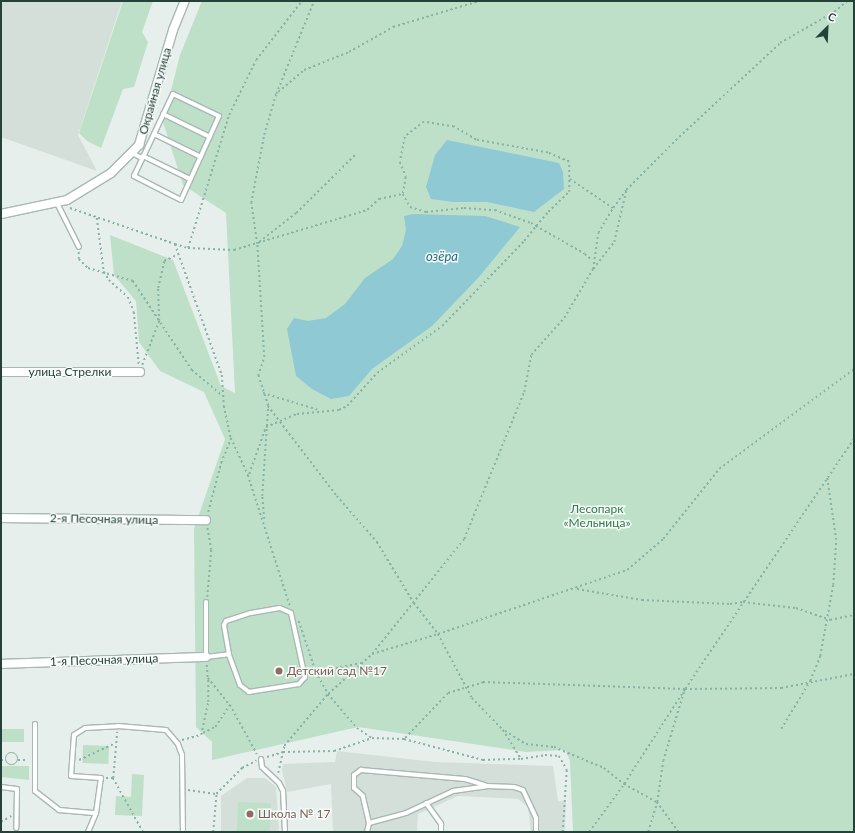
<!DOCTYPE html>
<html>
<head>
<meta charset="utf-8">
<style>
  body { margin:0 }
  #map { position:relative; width:855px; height:833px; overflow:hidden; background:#e6efeb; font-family:Lato,sans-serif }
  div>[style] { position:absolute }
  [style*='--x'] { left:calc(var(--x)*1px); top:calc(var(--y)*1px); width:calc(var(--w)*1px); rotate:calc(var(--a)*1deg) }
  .built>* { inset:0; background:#d4dfda }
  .green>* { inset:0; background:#bfe0c8; transform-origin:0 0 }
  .water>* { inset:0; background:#8ec9d4 }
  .path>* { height:1.5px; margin-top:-0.75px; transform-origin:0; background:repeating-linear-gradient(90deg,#86b3a5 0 2px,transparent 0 5px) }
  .path>.ring { margin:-0.75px; padding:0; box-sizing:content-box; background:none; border:1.5px solid #86b3a5; border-radius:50% }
  .roads { filter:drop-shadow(1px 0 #a8b8b2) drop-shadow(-1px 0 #a8b8b2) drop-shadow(0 1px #a8b8b2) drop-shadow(0 -1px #a8b8b2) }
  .lane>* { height:4px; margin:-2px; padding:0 2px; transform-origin:2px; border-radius:2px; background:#fff }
  .street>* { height:8px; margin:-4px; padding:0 4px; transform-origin:4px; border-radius:4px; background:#fff }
  .dots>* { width:11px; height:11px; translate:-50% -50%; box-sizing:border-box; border:2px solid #f7fbf9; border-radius:50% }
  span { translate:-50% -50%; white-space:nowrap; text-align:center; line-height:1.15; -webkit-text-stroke:3px #f7fbf9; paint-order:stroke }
  .street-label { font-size:12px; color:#24423a }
  .park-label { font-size:12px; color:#2d7a4b }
  .education-label { font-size:12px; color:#785e54 }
  .left { translate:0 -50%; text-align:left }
  .water-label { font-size:13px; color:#1c6f80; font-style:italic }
  .frame { position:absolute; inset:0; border:2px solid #24423a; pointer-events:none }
  .north { position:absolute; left:807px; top:8px; width:40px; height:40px; -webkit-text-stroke:3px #f7fbf9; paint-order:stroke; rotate:24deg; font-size:11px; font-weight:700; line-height:16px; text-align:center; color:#24423a }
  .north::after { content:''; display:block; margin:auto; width:14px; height:18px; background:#24423a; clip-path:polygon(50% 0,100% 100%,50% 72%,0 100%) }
</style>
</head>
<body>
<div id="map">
  <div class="built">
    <div style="clip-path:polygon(1px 1px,122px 1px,78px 135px,97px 171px,1px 137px)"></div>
    <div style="clip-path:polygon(337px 751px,435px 762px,553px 766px,558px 801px,566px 802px,565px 832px,531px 832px,528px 807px,518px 799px,458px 796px,418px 814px,417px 832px,333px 832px,331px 784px,287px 792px,282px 770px,283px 764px,335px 762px)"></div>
    <div style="clip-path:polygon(247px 778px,265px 778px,276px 787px,279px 832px,221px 832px,221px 796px)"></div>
  </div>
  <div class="green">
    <div style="clip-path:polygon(123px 1px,153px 1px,142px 32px,148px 42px,134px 87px,123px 89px,101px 148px,87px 141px,79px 133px)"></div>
    <div style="clip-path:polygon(202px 1px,854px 1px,854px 832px,573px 832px,570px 761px,565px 750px,526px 752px,358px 727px,212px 760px,212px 742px,196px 727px,194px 529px,225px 439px,204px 392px,160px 371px,139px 342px,136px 301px,114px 275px,110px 235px,173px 260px,221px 386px,235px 393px,226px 213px,183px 185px,163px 122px,180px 55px)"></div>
    <div style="left:1px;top:729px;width:23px;height:13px"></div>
    <div style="left:83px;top:745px;width:26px;height:18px;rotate:2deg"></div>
    <div style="clip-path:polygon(1px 766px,29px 766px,29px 780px,1px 777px)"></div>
    <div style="clip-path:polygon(132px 774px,144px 775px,142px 816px,115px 815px,116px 796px,131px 797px)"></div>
    <div style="left:238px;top:802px;width:33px;height:30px;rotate:2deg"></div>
  </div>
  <div class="water">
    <div style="clip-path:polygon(447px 140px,559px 163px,563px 172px,564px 189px,534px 212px,487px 202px,453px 202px,431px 199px,426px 187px,435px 155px)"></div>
    <div style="clip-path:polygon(414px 214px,485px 216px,520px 227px,479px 277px,432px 326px,372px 369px,349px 396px,331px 399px,312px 389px,296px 376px,287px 329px,294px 318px,308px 321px,326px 318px,345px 304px,365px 278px,393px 259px,402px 246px,406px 230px,404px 216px)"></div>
  </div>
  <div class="path">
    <div style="--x:278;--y:92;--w:34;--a:-40"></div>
    <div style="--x:304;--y:70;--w:48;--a:-21.8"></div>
    <div style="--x:349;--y:52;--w:51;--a:-29.6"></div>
    <div style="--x:393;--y:27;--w:90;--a:-16.8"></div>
    <div style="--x:570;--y:179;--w:52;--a:34"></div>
    <div style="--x:70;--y:208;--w:111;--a:18.9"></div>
    <div style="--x:175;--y:244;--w:139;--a:70.3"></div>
    <div style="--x:222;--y:375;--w:31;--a:86"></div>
    <div style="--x:224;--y:406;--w:33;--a:78"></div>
    <div style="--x:231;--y:438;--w:41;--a:65.3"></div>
    <div style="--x:248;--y:475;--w:138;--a:72.2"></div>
    <div style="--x:97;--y:218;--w:54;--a:82.6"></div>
    <div style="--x:104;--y:272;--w:9;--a:58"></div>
    <div style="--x:109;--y:280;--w:25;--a:42"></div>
    <div style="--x:128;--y:297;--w:16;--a:68"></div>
    <div style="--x:134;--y:312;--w:53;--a:84.6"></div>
    <div style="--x:259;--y:242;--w:47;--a:-38.1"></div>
    <div style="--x:296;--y:213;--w:83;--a:-44.5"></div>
    <div style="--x:175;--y:244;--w:14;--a:17"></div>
    <div style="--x:188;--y:248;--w:46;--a:2.5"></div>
    <div style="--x:234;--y:250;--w:139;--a:-16.7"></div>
    <div style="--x:367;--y:210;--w:16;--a:-43"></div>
    <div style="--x:379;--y:199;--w:25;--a:-12"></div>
    <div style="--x:188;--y:248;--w:139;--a:-72.9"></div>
    <div style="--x:229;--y:115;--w:61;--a:-63.9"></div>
    <div style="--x:256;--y:60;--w:75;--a:-52.1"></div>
    <div style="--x:79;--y:252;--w:7;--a:90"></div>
    <div style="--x:79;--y:259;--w:13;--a:45"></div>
    <div style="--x:88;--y:268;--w:47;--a:16.1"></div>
    <div style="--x:133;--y:281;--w:107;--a:56.5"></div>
    <div style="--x:192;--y:370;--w:40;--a:40"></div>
    <div style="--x:593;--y:269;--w:34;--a:-52"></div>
    <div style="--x:614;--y:242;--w:52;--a:-76.8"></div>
    <div style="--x:142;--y:365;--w:47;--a:-68.9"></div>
    <div style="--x:159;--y:321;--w:33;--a:-92"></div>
    <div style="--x:158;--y:288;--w:28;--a:-77"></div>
    <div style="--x:164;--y:261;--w:14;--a:-25"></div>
    <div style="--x:263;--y:393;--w:59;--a:16.9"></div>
    <div style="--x:268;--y:406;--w:113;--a:52.5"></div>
    <div style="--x:337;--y:496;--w:61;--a:49"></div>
    <div style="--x:377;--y:542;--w:71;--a:58.8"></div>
    <div style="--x:414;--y:603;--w:39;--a:52"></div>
    <div style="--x:438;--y:634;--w:72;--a:62"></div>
    <div style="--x:472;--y:698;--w:45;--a:45.9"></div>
    <div style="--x:503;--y:730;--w:34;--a:58"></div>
    <div style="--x:266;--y:427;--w:34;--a:-23"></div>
    <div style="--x:297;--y:414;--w:42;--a:-5.4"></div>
    <div style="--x:339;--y:410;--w:9;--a:-27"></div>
    <div style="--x:347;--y:406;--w:45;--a:-47.7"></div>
    <div style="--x:377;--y:373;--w:80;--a:-35.9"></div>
    <div style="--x:442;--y:326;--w:118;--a:-46"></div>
    <div style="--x:524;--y:241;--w:19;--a:-51"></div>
    <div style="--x:536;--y:226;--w:18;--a:-49"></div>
    <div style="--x:548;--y:212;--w:29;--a:-44"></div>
    <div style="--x:569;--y:192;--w:30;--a:-90"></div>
    <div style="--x:569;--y:162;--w:23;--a:-157"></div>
    <div style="--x:548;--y:153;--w:73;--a:-169.8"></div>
    <div style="--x:476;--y:140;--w:26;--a:-149"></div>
    <div style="--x:454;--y:127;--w:30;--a:-171"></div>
    <div style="--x:424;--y:122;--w:24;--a:142"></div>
    <div style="--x:405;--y:137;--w:25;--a:101"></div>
    <div style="--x:400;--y:162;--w:16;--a:68"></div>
    <div style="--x:406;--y:177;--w:17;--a:100"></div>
    <div style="--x:403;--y:194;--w:15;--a:62"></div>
    <div style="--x:410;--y:207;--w:17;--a:17"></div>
    <div style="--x:426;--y:212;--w:38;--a:-6"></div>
    <div style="--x:464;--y:208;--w:31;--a:4"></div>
    <div style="--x:495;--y:210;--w:38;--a:20"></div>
    <div style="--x:531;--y:223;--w:6;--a:31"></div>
    <div style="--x:536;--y:226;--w:56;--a:29.7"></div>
    <div style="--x:585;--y:254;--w:9;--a:41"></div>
    <div style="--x:249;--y:474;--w:48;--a:-70.4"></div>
    <div style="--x:208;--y:512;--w:51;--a:-75.1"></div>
    <div style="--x:221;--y:463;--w:27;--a:-68"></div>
    <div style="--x:264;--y:519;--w:23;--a:-95"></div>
    <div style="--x:262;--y:496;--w:90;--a:-86.2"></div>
    <div style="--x:268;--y:406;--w:32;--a:-108"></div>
    <div style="--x:258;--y:376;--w:20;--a:-72"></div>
    <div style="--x:264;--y:357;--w:113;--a:-93.5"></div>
    <div style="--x:257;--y:244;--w:41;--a:-98.3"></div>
    <div style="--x:251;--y:203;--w:69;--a:-79.2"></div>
    <div style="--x:264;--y:135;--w:43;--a:-73.7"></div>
    <div style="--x:276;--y:94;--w:100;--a:-67.8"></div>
    <div style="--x:577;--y:589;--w:66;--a:9.6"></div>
    <div style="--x:642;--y:600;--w:88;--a:2.6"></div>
    <div style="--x:730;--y:604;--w:13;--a:-9"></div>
    <div style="--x:743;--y:602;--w:53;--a:6.5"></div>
    <div style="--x:796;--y:608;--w:36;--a:19"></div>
    <div style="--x:830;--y:620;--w:25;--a:-12"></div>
    <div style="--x:207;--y:597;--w:47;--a:-85.1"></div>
    <div style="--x:211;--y:550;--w:22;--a:-100"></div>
    <div style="--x:299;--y:621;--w:54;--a:71.6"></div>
    <div style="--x:316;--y:672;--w:25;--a:61"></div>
    <div style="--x:328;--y:694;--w:45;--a:49.5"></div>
    <div style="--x:357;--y:728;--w:18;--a:34"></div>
    <div style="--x:372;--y:654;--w:69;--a:-16.9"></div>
    <div style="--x:438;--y:634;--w:200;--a:-18.7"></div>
    <div style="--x:627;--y:570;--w:48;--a:-40.7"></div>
    <div style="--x:663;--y:539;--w:90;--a:-51.3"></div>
    <div style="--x:719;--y:469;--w:168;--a:-36.5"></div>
    <div style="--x:207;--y:665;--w:13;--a:86"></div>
    <div style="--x:208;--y:678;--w:35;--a:51"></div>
    <div style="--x:230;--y:705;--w:56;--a:61.1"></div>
    <div style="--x:316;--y:672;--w:46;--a:-11.3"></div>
    <div style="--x:781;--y:729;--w:56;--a:-58.9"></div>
    <div style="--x:810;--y:681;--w:27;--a:-68"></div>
    <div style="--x:820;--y:656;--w:72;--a:-79.6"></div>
    <div style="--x:833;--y:585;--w:45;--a:-86.2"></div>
    <div style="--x:836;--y:540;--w:63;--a:-98.3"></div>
    <div style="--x:505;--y:731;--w:25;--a:32"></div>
    <div style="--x:526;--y:744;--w:28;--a:6"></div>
    <div style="--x:554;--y:747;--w:54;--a:22.8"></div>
    <div style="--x:604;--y:768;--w:26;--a:39"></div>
    <div style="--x:624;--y:784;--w:38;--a:29"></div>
    <div style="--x:657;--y:802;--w:37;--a:54"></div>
    <div style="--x:203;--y:733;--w:13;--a:-27"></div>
    <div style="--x:215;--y:727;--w:27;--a:-56"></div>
    <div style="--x:405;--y:738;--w:62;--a:-46.3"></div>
    <div style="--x:448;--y:693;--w:37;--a:-17"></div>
    <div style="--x:483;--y:682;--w:202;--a:2"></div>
    <div style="--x:685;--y:689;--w:96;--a:-0.6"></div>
    <div style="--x:781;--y:688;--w:74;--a:-10.9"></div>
    <div style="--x:182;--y:740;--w:20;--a:-15"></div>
    <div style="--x:201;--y:735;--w:34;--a:-78"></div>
    <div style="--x:208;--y:702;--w:24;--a:-90"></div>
    <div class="ring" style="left:6px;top:753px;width:10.5px;height:10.5px"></div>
    <div style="--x:267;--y:757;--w:17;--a:-17"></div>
    <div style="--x:283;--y:752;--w:51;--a:-1.1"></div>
    <div style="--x:334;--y:751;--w:40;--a:-18.9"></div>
    <div style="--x:372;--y:738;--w:32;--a:2"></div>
    <div style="--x:404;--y:739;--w:82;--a:14.9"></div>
    <div style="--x:483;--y:760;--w:38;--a:-2"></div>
    <div style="--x:521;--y:759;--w:24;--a:-9"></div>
    <div style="--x:545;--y:755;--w:14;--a:4"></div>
    <div style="--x:559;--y:756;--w:16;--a:60"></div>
    <div style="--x:567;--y:770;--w:62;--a:93.7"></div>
    <div style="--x:1;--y:760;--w:5;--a:0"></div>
    <div style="--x:18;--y:760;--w:10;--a:0"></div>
    <div style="--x:79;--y:760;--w:40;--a:-25"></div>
    <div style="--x:278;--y:773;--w:28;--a:-77"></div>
    <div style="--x:284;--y:746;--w:68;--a:-49.8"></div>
    <div style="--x:328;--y:694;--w:59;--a:-42.3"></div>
    <div style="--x:372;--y:654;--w:147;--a:-51.3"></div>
    <div style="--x:464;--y:539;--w:159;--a:-67.8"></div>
    <div style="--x:524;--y:392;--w:38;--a:-79"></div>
    <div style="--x:531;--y:355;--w:50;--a:-48.3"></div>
    <div style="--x:564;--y:318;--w:57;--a:-59.4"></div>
    <div style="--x:593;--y:269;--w:36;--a:-82"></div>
    <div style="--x:598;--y:233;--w:29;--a:-59"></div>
    <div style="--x:613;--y:208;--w:22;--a:-54"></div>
    <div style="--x:626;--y:190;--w:75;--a:-45"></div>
    <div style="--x:679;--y:137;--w:138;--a:-42.9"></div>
    <div style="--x:780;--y:43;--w:62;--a:-29.9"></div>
    <div style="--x:834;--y:12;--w:17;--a:-40"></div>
    <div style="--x:106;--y:778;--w:7;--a:0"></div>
    <div style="--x:113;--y:778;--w:62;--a:60.9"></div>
    <div style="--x:113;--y:778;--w:46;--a:-85"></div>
    <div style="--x:188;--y:790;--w:28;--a:8"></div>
    <div style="--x:1;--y:822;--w:12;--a:-31"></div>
    <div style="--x:213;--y:832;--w:38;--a:-85"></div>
    <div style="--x:216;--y:794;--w:37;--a:-45"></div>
    <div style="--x:242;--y:768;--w:16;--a:-27"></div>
    <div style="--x:589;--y:832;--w:59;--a:-53.9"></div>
    <div style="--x:624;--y:784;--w:113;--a:-57.3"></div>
    <div style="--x:685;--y:689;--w:303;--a:-56"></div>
    <div style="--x:648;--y:832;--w:31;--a:-73"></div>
    <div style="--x:657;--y:802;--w:41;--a:-81.7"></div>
    <div style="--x:663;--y:761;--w:73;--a:-73.3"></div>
  </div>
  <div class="roads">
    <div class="lane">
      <div style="--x:173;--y:94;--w:51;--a:25.6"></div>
      <div style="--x:219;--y:116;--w:92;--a:114.3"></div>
      <div style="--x:181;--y:200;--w:53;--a:-152.9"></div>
      <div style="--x:134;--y:176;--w:91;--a:-64.6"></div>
      <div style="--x:163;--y:114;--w:52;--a:26.1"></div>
      <div style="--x:154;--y:134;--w:52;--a:26.1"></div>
      <div style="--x:132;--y:153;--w:11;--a:27"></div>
      <div style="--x:143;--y:156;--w:52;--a:26.1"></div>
      <div style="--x:57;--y:203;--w:49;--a:63.4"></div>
      <div style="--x:206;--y:602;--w:55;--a:90"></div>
      <div style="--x:206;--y:657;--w:23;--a:-7"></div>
      <div style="--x:229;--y:654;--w:29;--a:-100"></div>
      <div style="--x:224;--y:625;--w:4;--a:-63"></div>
      <div style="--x:226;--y:621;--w:26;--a:-18"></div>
      <div style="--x:251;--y:613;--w:29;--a:-10"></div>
      <div style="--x:280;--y:608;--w:12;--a:24"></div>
      <div style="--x:291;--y:613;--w:66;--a:77.7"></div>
      <div style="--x:305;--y:677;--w:9;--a:131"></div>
      <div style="--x:299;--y:684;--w:51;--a:170.9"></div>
      <div style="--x:249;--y:692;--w:11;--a:-142"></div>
      <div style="--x:240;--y:685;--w:33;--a:-110"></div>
      <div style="--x:35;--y:724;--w:67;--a:90"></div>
      <div style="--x:35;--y:791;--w:31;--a:38"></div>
      <div style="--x:59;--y:810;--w:37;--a:5"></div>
      <div style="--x:261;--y:759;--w:8;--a:83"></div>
      <div style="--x:262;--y:767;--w:23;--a:43"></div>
      <div style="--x:279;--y:783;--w:9;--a:63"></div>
      <div style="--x:283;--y:791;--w:41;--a:87.2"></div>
      <div style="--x:1;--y:787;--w:16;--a:7"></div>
      <div style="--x:17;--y:789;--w:39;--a:91"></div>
      <div style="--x:426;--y:803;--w:26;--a:54"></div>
      <div style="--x:441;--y:824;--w:8;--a:90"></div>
      <div style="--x:369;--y:823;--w:28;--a:-103"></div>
      <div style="--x:363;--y:796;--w:12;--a:-138"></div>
      <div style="--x:354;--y:788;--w:13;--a:-90"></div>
      <div style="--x:354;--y:775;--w:9;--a:-36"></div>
      <div style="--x:361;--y:770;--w:104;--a:4.9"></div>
      <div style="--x:465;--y:779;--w:21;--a:17"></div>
      <div style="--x:88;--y:832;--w:21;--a:-67"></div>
      <div style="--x:96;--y:813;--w:35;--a:-82"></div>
      <div style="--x:101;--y:778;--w:30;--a:-176"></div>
      <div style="--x:71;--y:776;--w:41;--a:-85.8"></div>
      <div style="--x:74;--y:735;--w:13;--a:-32"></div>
      <div style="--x:85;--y:728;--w:33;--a:-3"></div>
      <div style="--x:118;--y:726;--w:48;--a:4.8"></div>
      <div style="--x:166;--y:730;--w:18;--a:49"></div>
      <div style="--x:178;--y:744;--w:12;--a:70"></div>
      <div style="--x:182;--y:755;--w:77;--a:89.3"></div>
      <div style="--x:367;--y:832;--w:9;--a:-77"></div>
      <div style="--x:369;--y:823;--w:38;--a:-15"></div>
      <div style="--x:406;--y:813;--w:52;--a:-25.1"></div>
      <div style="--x:453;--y:791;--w:34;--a:-8"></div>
      <div style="--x:487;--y:786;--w:27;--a:2"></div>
      <div style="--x:514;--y:787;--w:9;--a:18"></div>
      <div style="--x:523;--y:790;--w:31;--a:65"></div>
      <div style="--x:536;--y:818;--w:14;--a:90"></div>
    </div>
    <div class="street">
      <div style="--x:1;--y:214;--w:67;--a:-12"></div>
      <div style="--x:67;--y:200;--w:52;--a:-31.5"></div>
      <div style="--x:111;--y:173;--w:40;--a:-45"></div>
      <div style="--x:139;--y:145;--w:120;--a:-73.5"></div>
      <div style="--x:173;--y:30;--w:31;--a:-68"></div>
      <div style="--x:1;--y:372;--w:139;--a:0"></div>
      <div style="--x:1;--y:518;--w:205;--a:0.6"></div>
      <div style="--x:1;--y:664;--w:205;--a:-2"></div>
    </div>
  </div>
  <div class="dots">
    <div style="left:279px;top:671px;background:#8d6e63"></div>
    <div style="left:250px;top:814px;background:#8d6e63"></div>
  </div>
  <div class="street-label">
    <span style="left:155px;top:91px;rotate:-74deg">Окрайная улица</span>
    <span style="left:70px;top:372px">улица Стрелки</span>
    <span style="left:104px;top:519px;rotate:1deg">2-я Песочная улица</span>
    <span style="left:104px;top:660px;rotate:-2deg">1-я Песочная улица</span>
  </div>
  <div class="park-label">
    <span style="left:597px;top:516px">Лесопарк<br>«Мельница»</span>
  </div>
  <div class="education-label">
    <span class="left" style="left:287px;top:671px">Детский сад №17</span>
    <span class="left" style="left:258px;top:814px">Школа № 17</span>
  </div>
  <div class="water-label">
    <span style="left:442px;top:256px">озёра</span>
  </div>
  <div class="frame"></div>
  <div class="north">С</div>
</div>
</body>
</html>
